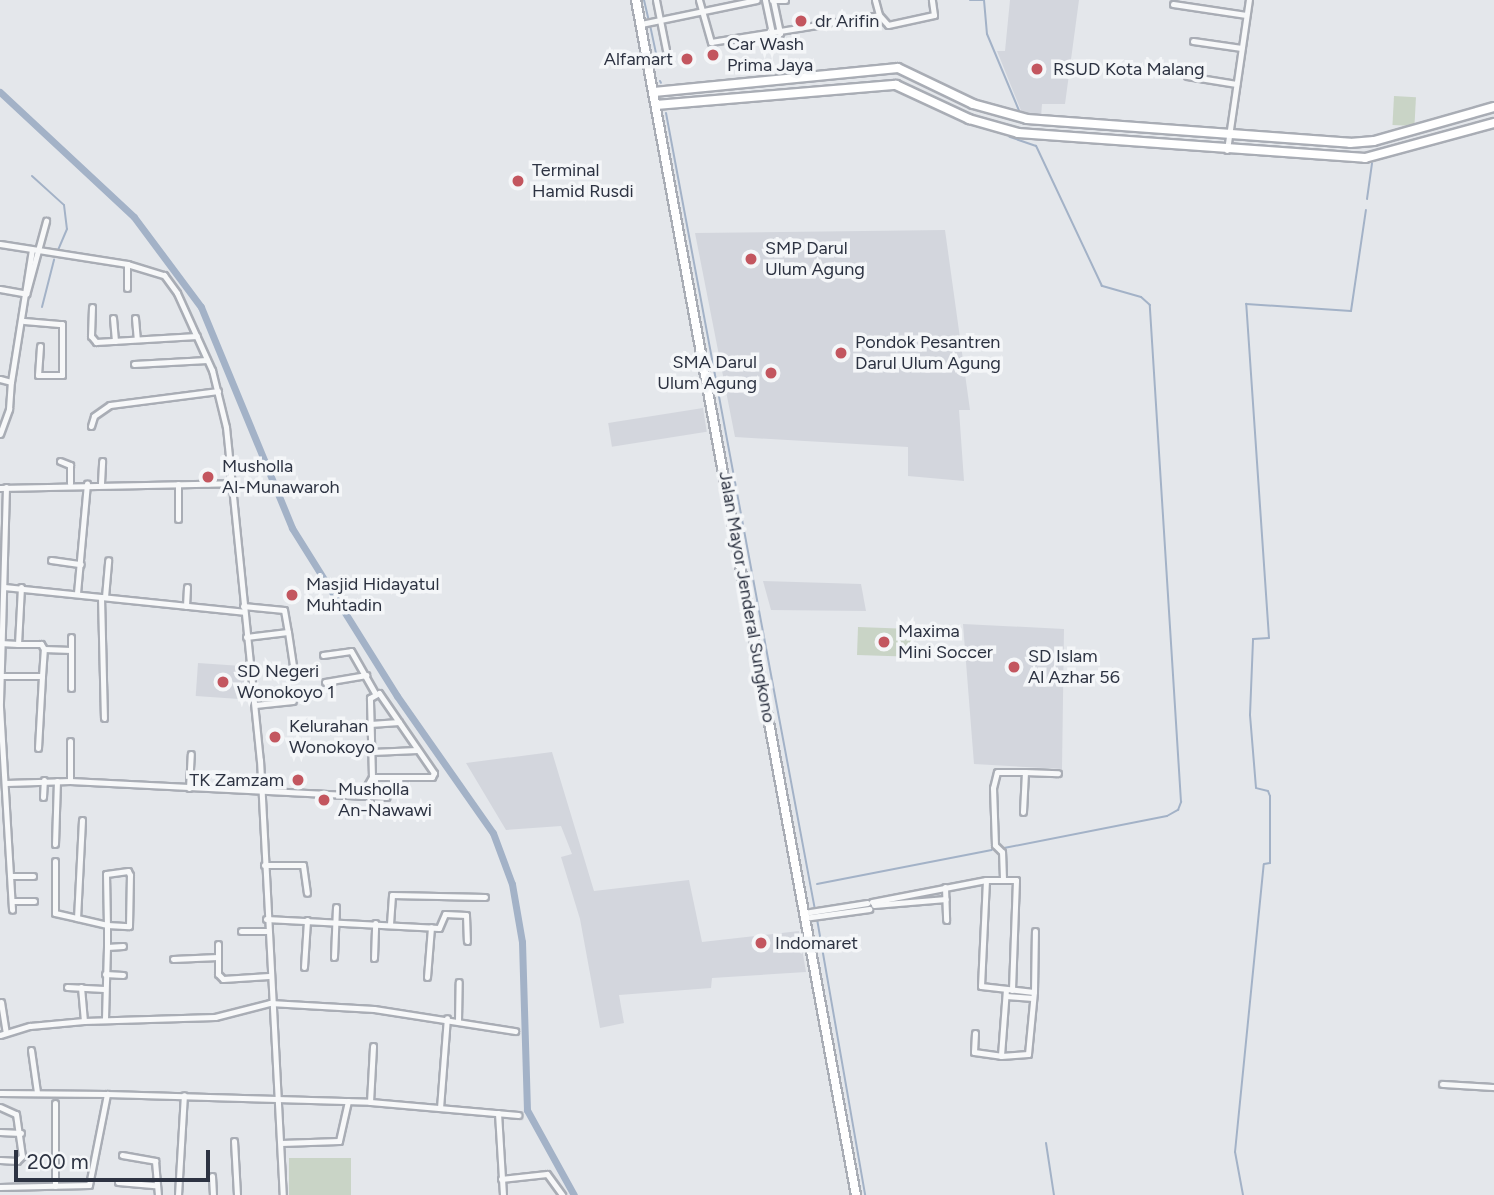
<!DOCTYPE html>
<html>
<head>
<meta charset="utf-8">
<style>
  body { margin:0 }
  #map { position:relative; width:1494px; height:1195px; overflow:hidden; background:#e4e7eb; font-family:Figtree,sans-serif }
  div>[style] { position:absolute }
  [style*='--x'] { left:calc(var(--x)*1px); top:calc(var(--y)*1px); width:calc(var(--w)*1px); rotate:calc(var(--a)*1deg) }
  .built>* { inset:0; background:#d3d6dd; transform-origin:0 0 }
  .green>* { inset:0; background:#c9d4c6; transform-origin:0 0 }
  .stream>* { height:2px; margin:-1px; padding:0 1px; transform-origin:1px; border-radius:1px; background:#a3b2c7 }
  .canal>* { height:7px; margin:-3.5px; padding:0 3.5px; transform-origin:3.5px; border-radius:3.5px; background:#a3b2c7 }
  .roads { filter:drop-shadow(2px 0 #a9adb5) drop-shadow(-2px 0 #a9adb5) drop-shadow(0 2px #a9adb5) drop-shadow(0 -2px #a9adb5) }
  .street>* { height:5px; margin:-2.5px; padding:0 2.5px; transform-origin:2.5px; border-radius:2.5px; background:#f7f8f9 }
  .primary>* { height:8px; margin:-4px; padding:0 4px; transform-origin:4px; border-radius:4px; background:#fff }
  .dots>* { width:19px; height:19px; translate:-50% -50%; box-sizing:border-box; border:4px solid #f4f6f8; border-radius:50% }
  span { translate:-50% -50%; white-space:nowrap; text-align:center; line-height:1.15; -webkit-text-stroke:7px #f4f6f8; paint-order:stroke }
  .poi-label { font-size:18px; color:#2d3342 }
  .left { translate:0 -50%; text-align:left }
  .right { translate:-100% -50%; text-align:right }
  .street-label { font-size:18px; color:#2d3342 }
  .scale { position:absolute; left:14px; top:1150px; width:196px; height:32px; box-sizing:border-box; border:4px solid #2d3342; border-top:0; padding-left:9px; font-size:21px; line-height:24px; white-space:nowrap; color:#2d3342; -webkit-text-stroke:5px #f4f6f8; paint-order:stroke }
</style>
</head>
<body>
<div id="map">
  <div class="built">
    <div style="clip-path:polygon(1010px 0,1079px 0,1065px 104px,1042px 104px,1041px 117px,1022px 113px,997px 51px,1005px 51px)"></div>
    <div style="clip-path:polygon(945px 230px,970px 410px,959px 410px,964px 481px,908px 476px,908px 447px,735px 437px,695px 233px)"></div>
    <div style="left:703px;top:408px;width:24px;height:96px;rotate:81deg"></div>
    <div style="clip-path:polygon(763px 581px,861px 584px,866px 611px,771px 610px)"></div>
    <div style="clip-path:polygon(963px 624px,1064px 629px,1062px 769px,974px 764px)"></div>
    <div style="left:198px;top:663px;width:51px;height:33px;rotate:4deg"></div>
    <div style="clip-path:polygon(552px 752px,594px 891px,689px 880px,702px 942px,799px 931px,806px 972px,712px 978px,711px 988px,619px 995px,624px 1023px,600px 1028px,580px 919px,561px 857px,572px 854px,561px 826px,506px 830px,466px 763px)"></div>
  </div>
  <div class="green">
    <div style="left:1394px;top:96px;width:22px;height:29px;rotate:3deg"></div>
    <div style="left:858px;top:627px;width:54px;height:28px;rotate:2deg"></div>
    <div style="left:289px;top:1158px;width:62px;height:37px"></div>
  </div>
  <div class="stream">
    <div style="--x:644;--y:0;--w:18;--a:77"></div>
    <div style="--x:970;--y:0;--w:14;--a:0"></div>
    <div style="--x:984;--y:0;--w:34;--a:85"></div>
    <div style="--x:987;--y:34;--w:86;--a:67.3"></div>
    <div style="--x:650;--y:25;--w:29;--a:78"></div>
    <div style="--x:660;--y:81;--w:2;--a:63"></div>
    <div style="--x:666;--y:113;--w:811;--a:79.41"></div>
    <div style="--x:32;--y:176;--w:43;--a:42.2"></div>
    <div style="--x:64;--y:205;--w:24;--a:83"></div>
    <div style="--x:67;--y:229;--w:23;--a:113"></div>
    <div style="--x:1367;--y:199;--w:36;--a:-82"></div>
    <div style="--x:42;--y:307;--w:49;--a:-75.7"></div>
    <div style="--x:1004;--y:848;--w:166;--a:-11.1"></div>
    <div style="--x:1167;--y:816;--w:13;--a:-29"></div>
    <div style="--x:1178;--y:810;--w:9;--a:-69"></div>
    <div style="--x:1181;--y:802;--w:498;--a:-93.6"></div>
    <div style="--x:1150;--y:305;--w:12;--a:-138"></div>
    <div style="--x:1141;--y:297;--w:41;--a:-164.2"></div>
    <div style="--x:1102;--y:286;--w:155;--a:-115.2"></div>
    <div style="--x:1036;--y:146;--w:28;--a:-161"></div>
    <div style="--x:817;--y:884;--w:178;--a:-11"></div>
    <div style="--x:817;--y:919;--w:280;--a:80.1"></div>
    <div style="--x:1046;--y:1143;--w:53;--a:81.3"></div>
    <div style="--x:1243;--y:1195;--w:44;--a:-100.5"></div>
    <div style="--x:1235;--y:1152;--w:289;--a:-84.3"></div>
    <div style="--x:1264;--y:864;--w:6;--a:-9"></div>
    <div style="--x:1270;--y:863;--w:67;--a:-90"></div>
    <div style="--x:1270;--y:796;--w:5;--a:-112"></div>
    <div style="--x:1268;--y:791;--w:12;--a:-166"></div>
    <div style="--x:1256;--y:788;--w:73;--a:-94.7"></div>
    <div style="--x:1250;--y:715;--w:76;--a:-87.7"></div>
    <div style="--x:1253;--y:639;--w:16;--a:-4"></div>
    <div style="--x:1269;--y:638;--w:335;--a:-93.9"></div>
    <div style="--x:1246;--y:304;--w:105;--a:3.8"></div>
    <div style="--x:1351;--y:311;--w:102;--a:-81.6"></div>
  </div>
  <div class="canal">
    <div style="--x:0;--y:92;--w:183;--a:43"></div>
    <div style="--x:134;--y:217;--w:112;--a:53.3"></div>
    <div style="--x:201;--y:307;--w:239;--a:67.6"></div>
    <div style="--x:292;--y:528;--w:198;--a:58"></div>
    <div style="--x:397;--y:696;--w:167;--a:55"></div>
    <div style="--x:493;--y:833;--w:54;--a:69.6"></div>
    <div style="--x:512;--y:884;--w:59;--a:80.2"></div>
    <div style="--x:522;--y:942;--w:168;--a:88.3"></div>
    <div style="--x:527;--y:1110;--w:97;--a:61.1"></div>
  </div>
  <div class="roads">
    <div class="street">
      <div style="--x:656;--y:0;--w:51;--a:78.7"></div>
      <div style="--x:699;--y:0;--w:44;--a:74.1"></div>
      <div style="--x:711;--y:42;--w:170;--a:-9.1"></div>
      <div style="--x:765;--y:0;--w:35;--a:78"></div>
      <div style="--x:772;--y:0;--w:13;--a:0"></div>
      <div style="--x:773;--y:0;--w:34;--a:78"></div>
      <div style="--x:875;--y:0;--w:16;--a:75"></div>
      <div style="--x:879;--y:15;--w:13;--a:48"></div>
      <div style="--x:888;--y:25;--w:47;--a:-12.3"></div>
      <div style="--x:934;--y:15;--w:15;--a:-98"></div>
      <div style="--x:1173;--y:4;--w:74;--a:8.6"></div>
      <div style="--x:641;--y:24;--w:118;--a:-11.7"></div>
      <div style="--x:1193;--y:41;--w:49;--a:8.3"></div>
      <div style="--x:1187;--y:76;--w:50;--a:9.3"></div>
      <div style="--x:1227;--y:150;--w:152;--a:-81.7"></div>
      <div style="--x:0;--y:244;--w:129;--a:8.9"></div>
      <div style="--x:127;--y:264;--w:39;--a:17"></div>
      <div style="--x:164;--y:275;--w:22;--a:54"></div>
      <div style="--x:177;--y:293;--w:85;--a:65.6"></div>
      <div style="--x:212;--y:370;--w:59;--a:76.2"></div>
      <div style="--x:226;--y:427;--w:335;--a:84.2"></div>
      <div style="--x:260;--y:760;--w:436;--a:87"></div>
      <div style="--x:127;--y:288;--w:24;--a:-90"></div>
      <div style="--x:0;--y:289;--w:27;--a:10"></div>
      <div style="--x:27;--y:291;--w:73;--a:-74.8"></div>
      <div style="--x:92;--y:307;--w:29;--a:92"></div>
      <div style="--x:91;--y:336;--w:8;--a:50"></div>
      <div style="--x:96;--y:342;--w:101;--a:-3.4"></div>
      <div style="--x:113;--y:318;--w:23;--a:85"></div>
      <div style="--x:135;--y:318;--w:21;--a:85"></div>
      <div style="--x:24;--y:321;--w:38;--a:5"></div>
      <div style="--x:62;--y:324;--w:51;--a:90"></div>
      <div style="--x:62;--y:375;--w:24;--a:180"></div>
      <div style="--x:38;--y:375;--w:29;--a:-86"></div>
      <div style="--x:134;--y:364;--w:73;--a:-3.1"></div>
      <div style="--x:0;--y:379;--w:11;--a:15"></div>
      <div style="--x:11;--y:382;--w:134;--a:-81"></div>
      <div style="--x:91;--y:426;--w:10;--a:-73"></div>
      <div style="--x:94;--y:416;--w:19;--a:-35"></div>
      <div style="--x:110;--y:405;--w:109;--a:-7.4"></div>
      <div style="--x:0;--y:434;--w:27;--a:-70"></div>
      <div style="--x:9;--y:409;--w:27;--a:-86"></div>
      <div style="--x:60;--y:461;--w:11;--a:22"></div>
      <div style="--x:70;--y:465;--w:18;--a:90"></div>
      <div style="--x:101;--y:483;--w:22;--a:-87"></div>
      <div style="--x:6;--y:487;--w:220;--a:91.6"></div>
      <div style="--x:0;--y:707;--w:203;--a:86.6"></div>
      <div style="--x:0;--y:488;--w:231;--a:-1.2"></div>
      <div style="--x:178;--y:519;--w:35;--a:-90"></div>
      <div style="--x:51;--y:560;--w:30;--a:8"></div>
      <div style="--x:4;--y:587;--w:241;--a:5.9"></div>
      <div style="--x:77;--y:593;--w:110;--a:-84.8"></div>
      <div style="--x:101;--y:597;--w:121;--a:88.6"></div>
      <div style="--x:105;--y:597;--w:37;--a:-85"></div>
      <div style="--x:186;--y:606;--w:19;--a:-87"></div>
      <div style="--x:243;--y:606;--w:41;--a:5.6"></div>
      <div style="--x:284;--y:610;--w:22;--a:80"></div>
      <div style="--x:246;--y:637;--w:42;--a:-6.8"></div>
      <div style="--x:288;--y:632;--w:40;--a:81.5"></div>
      <div style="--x:0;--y:643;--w:18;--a:3"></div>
      <div style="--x:18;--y:644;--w:57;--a:-87"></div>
      <div style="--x:18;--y:644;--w:23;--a:0"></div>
      <div style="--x:41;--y:644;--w:6;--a:59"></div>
      <div style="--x:71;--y:650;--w:13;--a:-90"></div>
      <div style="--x:323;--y:655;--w:28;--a:-8"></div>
      <div style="--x:351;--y:651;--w:48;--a:60.3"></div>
      <div style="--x:271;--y:673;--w:38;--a:-3"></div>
      <div style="--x:0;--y:676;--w:42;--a:0"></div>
      <div style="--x:42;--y:676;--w:27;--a:-86"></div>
      <div style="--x:44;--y:649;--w:27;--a:2"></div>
      <div style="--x:71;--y:650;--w:38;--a:90"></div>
      <div style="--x:325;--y:682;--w:42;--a:-9.7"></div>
      <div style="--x:379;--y:693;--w:97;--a:55.5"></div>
      <div style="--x:434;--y:773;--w:4;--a:117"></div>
      <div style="--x:432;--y:777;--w:60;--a:180"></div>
      <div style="--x:372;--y:777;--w:79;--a:-91.5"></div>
      <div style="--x:370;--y:698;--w:10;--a:-29"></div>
      <div style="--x:255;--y:705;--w:38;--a:-6"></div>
      <div style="--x:370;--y:724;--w:29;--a:-4"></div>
      <div style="--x:70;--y:741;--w:40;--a:90"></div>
      <div style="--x:38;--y:748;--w:72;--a:-86.8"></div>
      <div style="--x:372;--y:752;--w:45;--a:-2.5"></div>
      <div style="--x:1025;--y:772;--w:33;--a:2"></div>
      <div style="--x:6;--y:783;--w:64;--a:-1.8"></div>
      <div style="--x:70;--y:781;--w:317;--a:2.9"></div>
      <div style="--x:189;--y:788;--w:34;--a:-87"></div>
      <div style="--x:361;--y:796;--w:22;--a:-60"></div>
      <div style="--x:43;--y:797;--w:17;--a:-87"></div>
      <div style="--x:82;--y:820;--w:98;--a:92.9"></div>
      <div style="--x:77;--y:918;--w:31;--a:13"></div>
      <div style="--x:107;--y:925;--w:22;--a:3"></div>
      <div style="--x:129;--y:926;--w:51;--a:-88.9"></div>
      <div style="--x:130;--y:875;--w:4;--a:-117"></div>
      <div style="--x:128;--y:871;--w:22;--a:172"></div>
      <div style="--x:106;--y:874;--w:51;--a:88.9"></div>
      <div style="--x:107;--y:925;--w:22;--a:90"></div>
      <div style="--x:107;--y:947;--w:73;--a:91.6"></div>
      <div style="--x:55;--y:844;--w:63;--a:-88.2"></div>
      <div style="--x:55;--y:861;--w:52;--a:90"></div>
      <div style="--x:55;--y:913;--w:23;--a:13"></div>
      <div style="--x:264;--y:865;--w:39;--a:0"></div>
      <div style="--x:303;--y:865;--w:28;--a:82"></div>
      <div style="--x:11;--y:876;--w:22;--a:0"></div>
      <div style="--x:1003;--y:879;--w:27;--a:-92"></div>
      <div style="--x:1002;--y:852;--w:10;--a:-135"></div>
      <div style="--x:995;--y:845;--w:57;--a:-92"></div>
      <div style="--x:993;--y:788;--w:16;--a:-76"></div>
      <div style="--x:997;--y:772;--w:28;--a:0"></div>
      <div style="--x:1025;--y:772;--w:40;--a:92.9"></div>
      <div style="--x:986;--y:880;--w:106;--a:92.7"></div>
      <div style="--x:981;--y:986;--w:53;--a:6.5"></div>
      <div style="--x:1034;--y:992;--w:61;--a:-89.1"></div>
      <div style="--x:945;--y:887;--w:33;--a:88"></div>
      <div style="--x:12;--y:901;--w:22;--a:0"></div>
      <div style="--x:872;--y:902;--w:116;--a:-10.9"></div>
      <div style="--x:986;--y:880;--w:30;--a:0"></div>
      <div style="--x:1016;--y:880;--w:110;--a:92.1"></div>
      <div style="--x:874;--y:905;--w:72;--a:-4.8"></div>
      <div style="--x:804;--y:913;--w:64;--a:-9"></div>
      <div style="--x:804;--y:918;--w:66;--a:-7.9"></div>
      <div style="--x:266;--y:919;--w:173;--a:3"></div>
      <div style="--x:439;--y:928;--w:15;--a:-67"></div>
      <div style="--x:445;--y:914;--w:21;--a:3"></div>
      <div style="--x:466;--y:915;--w:26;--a:88"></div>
      <div style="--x:390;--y:924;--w:29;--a:-86"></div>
      <div style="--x:392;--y:895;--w:93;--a:1.2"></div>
      <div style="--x:241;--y:931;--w:25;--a:0"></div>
      <div style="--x:218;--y:944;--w:13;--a:90"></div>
      <div style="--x:107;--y:947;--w:16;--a:-4"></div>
      <div style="--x:334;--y:957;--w:50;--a:-87.7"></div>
      <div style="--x:374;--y:958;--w:35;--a:-88"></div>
      <div style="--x:173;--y:959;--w:45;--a:-2.5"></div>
      <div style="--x:218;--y:957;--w:17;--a:90"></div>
      <div style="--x:218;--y:974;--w:7;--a:45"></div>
      <div style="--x:223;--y:979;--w:46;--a:-3.7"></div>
      <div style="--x:304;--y:967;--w:47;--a:-86.3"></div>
      <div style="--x:105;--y:974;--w:18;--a:3"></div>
      <div style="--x:427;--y:977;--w:50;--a:-85.4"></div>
      <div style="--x:67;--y:987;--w:37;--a:3"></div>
      <div style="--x:81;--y:987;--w:34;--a:85"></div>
      <div style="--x:1006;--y:989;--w:67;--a:94.3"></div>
      <div style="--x:1001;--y:1056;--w:27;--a:-4"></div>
      <div style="--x:1028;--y:1054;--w:62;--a:-84.5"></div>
      <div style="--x:1006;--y:996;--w:27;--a:4"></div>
      <div style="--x:1;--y:1002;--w:31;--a:81"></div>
      <div style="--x:458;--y:1021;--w:39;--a:-89"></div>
      <div style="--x:975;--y:1033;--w:19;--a:93"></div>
      <div style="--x:974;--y:1052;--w:27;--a:8"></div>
      <div style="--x:0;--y:1035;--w:31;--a:-17"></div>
      <div style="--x:30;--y:1026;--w:54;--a:-5.3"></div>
      <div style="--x:84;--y:1021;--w:131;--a:-1.7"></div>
      <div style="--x:215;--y:1017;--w:57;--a:-14.3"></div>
      <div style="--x:270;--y:1003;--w:104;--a:3.3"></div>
      <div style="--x:374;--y:1009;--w:143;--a:8.9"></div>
      <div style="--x:31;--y:1050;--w:42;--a:81.9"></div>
      <div style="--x:1442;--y:1084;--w:52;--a:3.3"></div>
      <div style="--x:0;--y:1093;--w:107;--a:0.5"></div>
      <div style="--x:370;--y:1102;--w:56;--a:-86.9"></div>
      <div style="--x:0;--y:1107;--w:17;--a:24"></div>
      <div style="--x:16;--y:1114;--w:42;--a:81.9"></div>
      <div style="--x:22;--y:1156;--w:7;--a:135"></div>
      <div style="--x:17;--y:1161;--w:17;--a:-177"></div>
      <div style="--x:440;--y:1108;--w:90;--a:-85.6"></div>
      <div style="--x:498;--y:1113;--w:82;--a:86.5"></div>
      <div style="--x:0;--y:1132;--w:21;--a:3"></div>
      <div style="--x:234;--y:1141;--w:54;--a:86.8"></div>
      <div style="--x:281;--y:1143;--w:58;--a:-2"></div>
      <div style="--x:339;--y:1141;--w:41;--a:-77.3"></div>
      <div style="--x:122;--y:1155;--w:34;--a:10"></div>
      <div style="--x:155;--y:1161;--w:34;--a:85"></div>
      <div style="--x:212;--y:1176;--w:19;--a:87"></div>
      <div style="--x:501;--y:1179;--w:46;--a:-6.2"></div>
      <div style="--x:547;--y:1174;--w:26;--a:54"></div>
      <div style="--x:118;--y:1182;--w:37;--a:5"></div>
      <div style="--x:55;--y:1186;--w:83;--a:-90"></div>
      <div style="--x:0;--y:1187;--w:89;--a:-1.3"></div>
      <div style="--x:89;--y:1185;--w:93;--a:-78.8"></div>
      <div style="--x:107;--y:1094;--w:263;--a:1.7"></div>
      <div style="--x:370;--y:1102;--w:149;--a:5"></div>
      <div style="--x:178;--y:1195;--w:100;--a:-86.6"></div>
    </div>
    <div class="primary">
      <div style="--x:636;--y:0;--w:1215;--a:79.57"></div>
      <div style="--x:654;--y:92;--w:245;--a:-5.6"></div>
      <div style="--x:898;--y:68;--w:83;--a:25.6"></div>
      <div style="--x:973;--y:104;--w:56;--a:15.5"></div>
      <div style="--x:1027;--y:119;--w:324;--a:4.2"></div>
      <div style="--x:1350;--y:143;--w:24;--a:-5"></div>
      <div style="--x:1374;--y:141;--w:125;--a:-15.8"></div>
      <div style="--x:656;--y:105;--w:241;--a:-4.8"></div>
      <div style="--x:896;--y:85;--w:81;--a:25"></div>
      <div style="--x:969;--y:119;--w:51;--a:15.9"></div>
      <div style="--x:1018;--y:133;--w:348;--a:4.1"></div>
      <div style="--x:1365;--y:158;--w:134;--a:-15.2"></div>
    </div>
  </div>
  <div class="dots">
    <div style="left:801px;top:21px;background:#c3565f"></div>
    <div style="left:713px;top:55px;background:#c3565f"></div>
    <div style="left:687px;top:59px;background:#c3565f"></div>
    <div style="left:1037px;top:69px;background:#c3565f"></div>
    <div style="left:518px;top:181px;background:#c3565f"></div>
    <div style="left:751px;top:259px;background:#c3565f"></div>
    <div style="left:841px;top:353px;background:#c3565f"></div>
    <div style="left:771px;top:373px;background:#c3565f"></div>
    <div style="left:208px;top:477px;background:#c3565f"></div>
    <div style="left:292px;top:595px;background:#c3565f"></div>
    <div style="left:884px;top:642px;background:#c3565f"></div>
    <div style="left:1014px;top:667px;background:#c3565f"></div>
    <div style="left:223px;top:682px;background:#c3565f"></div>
    <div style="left:275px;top:737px;background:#c3565f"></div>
    <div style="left:298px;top:780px;background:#c3565f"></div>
    <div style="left:324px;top:800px;background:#c3565f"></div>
    <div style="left:761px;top:943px;background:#c3565f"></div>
  </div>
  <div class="poi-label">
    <span class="left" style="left:815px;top:21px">dr Arifin</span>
    <span class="left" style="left:727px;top:55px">Car Wash<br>Prima Jaya</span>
    <span class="right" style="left:673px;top:59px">Alfamart</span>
    <span class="left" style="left:1053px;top:69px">RSUD Kota Malang</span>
    <span class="left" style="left:532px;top:181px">Terminal<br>Hamid Rusdi</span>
    <span class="left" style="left:765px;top:259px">SMP Darul<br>Ulum Agung</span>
    <span class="left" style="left:855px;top:353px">Pondok Pesantren<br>Darul Ulum Agung</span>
    <span class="right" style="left:757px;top:373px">SMA Darul<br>Ulum Agung</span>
    <span class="left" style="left:222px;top:477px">Musholla<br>Al-Munawaroh</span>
    <span class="left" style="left:306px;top:595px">Masjid Hidayatul<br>Muhtadin</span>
    <span class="left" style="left:898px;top:642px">Maxima<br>Mini Soccer</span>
    <span class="left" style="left:1028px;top:667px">SD Islam<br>Al Azhar 56</span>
    <span class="left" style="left:237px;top:682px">SD Negeri<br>Wonokoyo 1</span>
    <span class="left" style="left:289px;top:737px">Kelurahan<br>Wonokoyo</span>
    <span class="right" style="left:284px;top:780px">TK Zamzam</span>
    <span class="left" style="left:338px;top:800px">Musholla<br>An-Nawawi</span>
    <span class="left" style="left:775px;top:943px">Indomaret</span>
  </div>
  <div class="street-label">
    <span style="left:747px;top:597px;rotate:80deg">Jalan Mayor Jenderal Sungkono</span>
  </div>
  <div class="scale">200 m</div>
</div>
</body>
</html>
